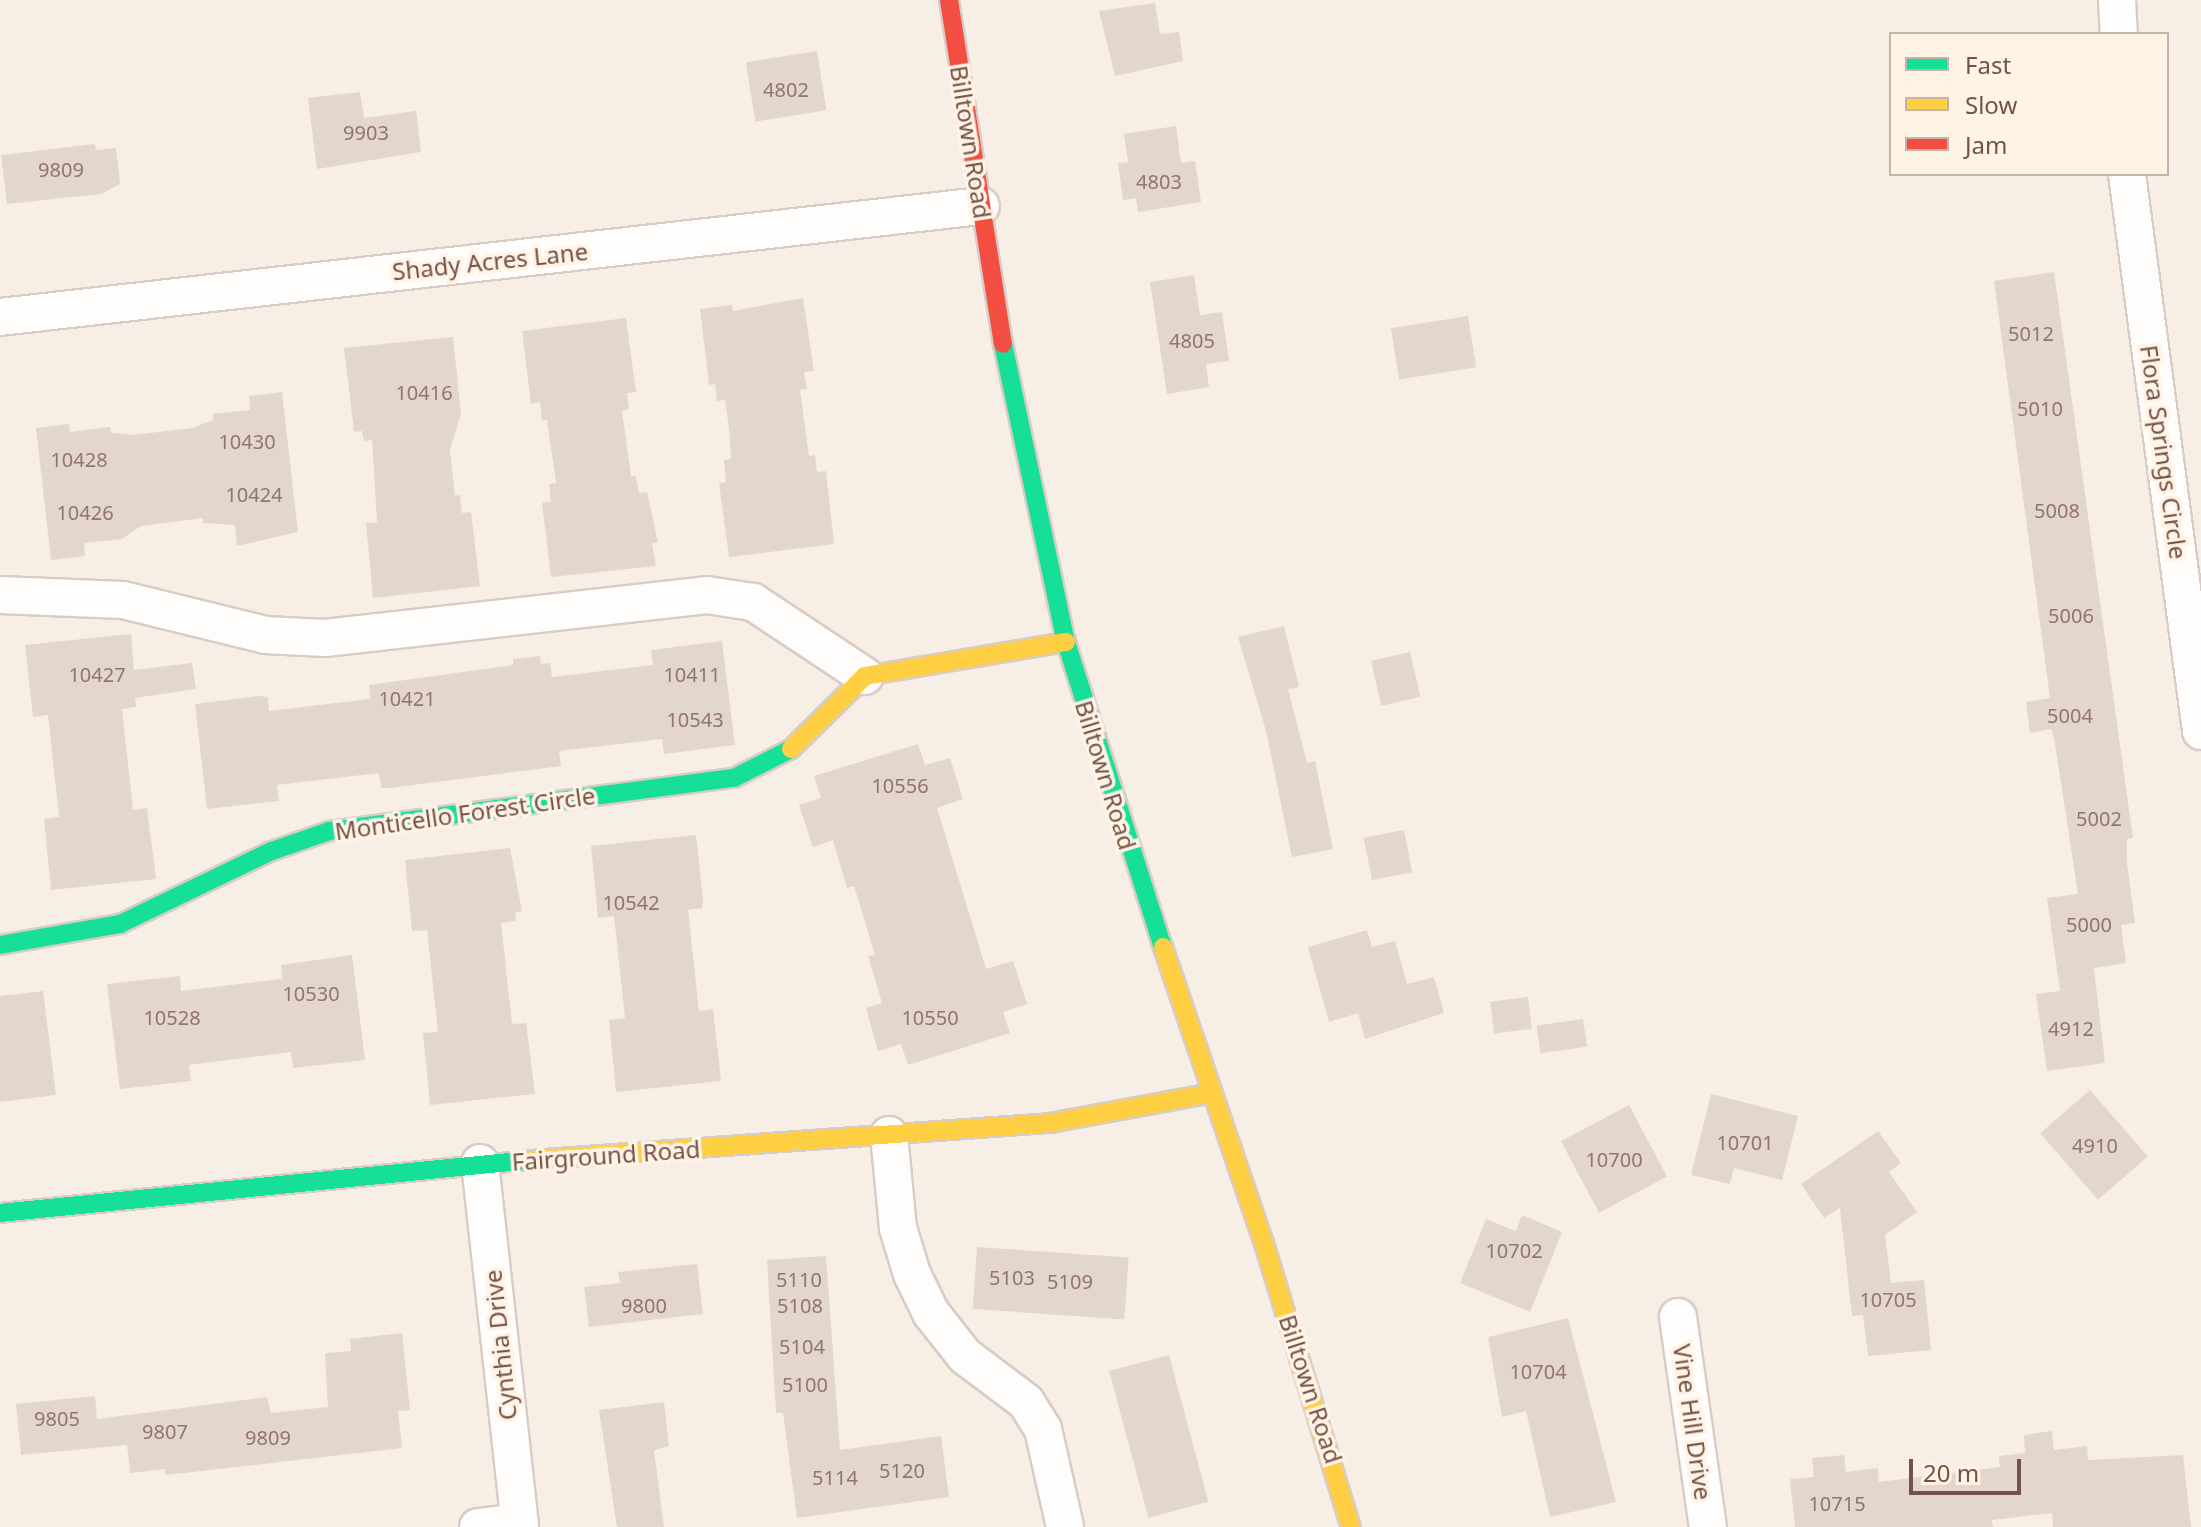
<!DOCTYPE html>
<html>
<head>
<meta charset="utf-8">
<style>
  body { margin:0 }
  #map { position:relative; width:2201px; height:1527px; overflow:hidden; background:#f7efe6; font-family:"Noto Sans",sans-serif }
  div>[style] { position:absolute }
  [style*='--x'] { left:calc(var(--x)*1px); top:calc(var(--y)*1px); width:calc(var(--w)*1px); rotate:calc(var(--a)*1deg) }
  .building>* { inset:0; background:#e3d6ce; transform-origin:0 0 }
  .roads { filter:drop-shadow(2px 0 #d8ccc5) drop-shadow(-2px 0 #d8ccc5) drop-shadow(0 2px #d8ccc5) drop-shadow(0 -2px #d8ccc5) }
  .street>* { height:36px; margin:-18px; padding:0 18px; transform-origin:18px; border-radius:18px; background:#fefdfb }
  .fast>* { height:18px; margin:-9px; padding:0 9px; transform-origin:9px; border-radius:9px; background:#16e098 }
  .slow>* { height:18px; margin:-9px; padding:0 9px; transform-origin:9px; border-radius:9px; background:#ffcf43 }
  .jam>* { height:18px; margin:-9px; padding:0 9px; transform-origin:9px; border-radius:9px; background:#f24e42 }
  span { translate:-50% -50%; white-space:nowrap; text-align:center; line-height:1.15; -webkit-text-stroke:7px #fff3e6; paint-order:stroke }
  .number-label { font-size:20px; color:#92756b }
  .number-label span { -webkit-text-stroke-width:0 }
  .street-label { font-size:24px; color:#745247 }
  .legend { position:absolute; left:1889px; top:32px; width:280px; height:144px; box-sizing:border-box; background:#fff3e6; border:2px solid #c7b3a6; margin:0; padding:10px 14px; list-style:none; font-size:24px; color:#745247 }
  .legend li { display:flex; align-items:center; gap:16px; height:40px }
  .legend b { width:40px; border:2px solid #c7b3a6 }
  .scale { position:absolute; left:1909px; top:1459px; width:112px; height:36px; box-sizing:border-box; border:4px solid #745247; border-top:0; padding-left:10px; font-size:24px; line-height:28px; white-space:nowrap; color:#745247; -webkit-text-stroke:6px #fff3e6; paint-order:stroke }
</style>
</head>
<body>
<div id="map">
  <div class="building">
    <div style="clip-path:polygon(1155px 3px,1160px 34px,1179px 32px,1183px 61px,1115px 76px,1099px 11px)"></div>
    <div style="left:817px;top:51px;width:60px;height:72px;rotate:81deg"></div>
    <div style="clip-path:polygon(360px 92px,364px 118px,416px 111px,421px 152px,317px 169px,308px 98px)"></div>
    <div style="clip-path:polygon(1176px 126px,1181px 163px,1195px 161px,1201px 202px,1138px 212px,1136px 198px,1123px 200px,1118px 163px,1128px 162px,1124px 134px)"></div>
    <div style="clip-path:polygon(95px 144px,96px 150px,116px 148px,120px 184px,101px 194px,7px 204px,1px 155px)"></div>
    <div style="clip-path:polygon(2054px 272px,2133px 838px,2127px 839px,2127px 863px,2135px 923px,2121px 925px,2126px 963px,2094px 968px,2105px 1063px,2047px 1071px,2036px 994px,2060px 991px,2047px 898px,2078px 894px,2054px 737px,2051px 729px,2030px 733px,2026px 702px,2050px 698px,1994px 281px)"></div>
    <div style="clip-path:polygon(1194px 275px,1200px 315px,1222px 312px,1229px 361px,1206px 364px,1209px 387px,1167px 394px,1150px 282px)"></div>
    <div style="clip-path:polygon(803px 298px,814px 371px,804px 372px,807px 389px,800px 390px,809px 456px,815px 455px,817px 472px,826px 471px,834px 544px,729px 557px,719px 483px,726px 482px,724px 460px,731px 459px,729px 429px,725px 400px,717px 401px,715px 384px,709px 385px,700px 309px,732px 305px,733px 311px)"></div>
    <div style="left:1468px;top:316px;width:52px;height:78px;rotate:81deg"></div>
    <div style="clip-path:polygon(626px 318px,636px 392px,627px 393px,629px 409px,622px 411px,631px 476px,636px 476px,639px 493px,647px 492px,658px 542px,652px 543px,656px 566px,551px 577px,542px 503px,551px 502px,549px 484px,556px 483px,547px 420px,542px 421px,540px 402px,531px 404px,522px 331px)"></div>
    <div style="clip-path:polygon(453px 337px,461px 413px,450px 450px,455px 496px,460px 495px,462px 513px,471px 512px,480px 586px,373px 598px,366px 523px,377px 522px,372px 440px,364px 441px,362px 431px,354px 432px,344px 348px)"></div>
    <div style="clip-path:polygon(282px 392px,298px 532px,237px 546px,235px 525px,203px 523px,203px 518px,141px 526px,122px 539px,84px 543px,85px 556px,51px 560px,36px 428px,69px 424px,70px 432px,110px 427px,111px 433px,133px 435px,192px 428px,213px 420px,213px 414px,250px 410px,249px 396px)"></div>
    <div style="clip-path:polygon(1284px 626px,1299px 687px,1288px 689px,1307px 763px,1315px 761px,1333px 849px,1292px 857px,1266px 731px,1238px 637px)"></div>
    <div style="clip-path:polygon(131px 634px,134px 670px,192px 663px,196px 689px,135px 698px,136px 707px,122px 709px,133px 810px,147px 808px,156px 879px,51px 890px,44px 819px,59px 817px,48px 715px,33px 717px,25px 645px)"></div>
    <div style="clip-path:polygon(722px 641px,735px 745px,664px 754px,662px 739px,559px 751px,561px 766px,390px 788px,381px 788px,379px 773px,277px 785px,279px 801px,207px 809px,195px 704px,258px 696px,268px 697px,269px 711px,370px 699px,369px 685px,513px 665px,513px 659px,540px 656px,541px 664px,550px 663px,552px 677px,653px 665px,651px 650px)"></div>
    <div style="left:1410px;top:652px;width:46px;height:40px;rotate:77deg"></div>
    <div style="clip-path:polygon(918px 744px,925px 765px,950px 758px,963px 799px,937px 808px,986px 969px,1013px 961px,1027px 1004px,1003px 1012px,1010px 1033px,908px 1065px,901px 1044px,878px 1051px,866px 1008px,882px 1003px,868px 956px,875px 955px,854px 886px,847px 888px,833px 840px,813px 847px,799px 805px,821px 798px,814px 776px)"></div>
    <div style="left:1404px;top:830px;width:43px;height:41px;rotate:79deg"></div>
    <div style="clip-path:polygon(696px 835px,703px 899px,702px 908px,688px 910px,699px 1011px,713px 1009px,721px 1081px,616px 1092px,609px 1020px,625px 1018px,614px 916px,598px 918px,591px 846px)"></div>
    <div style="clip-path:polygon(510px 848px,522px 911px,515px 913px,516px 921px,501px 923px,512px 1024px,526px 1023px,535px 1094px,430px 1105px,423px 1033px,438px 1032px,427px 930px,412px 931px,405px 860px)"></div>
    <div style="clip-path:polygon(1367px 930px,1372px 947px,1395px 941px,1407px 984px,1434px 977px,1444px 1013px,1365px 1039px,1358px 1013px,1329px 1022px,1308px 947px)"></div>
    <div style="clip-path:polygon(352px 955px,365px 1060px,293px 1068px,291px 1052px,189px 1065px,191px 1081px,120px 1089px,107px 984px,180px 976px,181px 991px,282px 979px,281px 965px)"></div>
    <div style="clip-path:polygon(43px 991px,56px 1095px,0 1102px,0 996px)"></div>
    <div style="left:1528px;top:997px;width:32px;height:38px;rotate:83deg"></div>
    <div style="left:1583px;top:1019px;width:28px;height:47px;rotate:82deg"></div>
    <div style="left:2090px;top:1090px;width:88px;height:66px;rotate:49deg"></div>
    <div style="clip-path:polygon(1711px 1094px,1798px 1116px,1782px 1180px,1734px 1168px,1730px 1184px,1691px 1175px)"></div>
    <div style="left:1629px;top:1105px;width:81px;height:77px;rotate:62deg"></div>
    <div style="clip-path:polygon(1878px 1131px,1901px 1163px,1889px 1172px,1917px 1212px,1885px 1235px,1891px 1283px,1924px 1280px,1931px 1350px,1868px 1356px,1863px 1315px,1852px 1316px,1840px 1208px,1824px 1218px,1801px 1184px)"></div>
    <div style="clip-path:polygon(1522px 1215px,1562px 1232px,1530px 1312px,1460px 1283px,1486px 1219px,1516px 1231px)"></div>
    <div style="left:977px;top:1247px;width:152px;height:62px;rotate:4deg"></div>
    <div style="clip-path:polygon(826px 1256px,840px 1450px,941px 1436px,949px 1497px,797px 1518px,783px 1413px,776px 1413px,767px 1260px)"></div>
    <div style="clip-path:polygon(697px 1264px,703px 1314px,589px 1327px,584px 1287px,620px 1283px,618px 1272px)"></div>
    <div style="clip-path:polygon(1568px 1318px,1616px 1502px,1550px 1517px,1526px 1411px,1502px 1417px,1488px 1337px)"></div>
    <div style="clip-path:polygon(402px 1333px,410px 1410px,398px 1411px,402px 1448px,166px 1475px,165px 1469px,130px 1473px,127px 1445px,21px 1455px,16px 1404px,95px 1396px,97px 1419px,267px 1397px,271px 1413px,328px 1407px,325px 1353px,351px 1351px,350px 1339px)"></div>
    <div style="left:1169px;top:1355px;width:152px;height:62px;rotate:75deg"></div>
    <div style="clip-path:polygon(664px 1402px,669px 1446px,654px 1450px,664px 1527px,617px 1527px,599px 1410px)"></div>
    <div style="clip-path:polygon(2052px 1431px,2054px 1450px,2087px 1446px,2088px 1460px,2183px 1455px,2191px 1527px,2053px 1527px,2052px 1513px,1992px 1520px,1993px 1527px,1795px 1527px,1790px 1479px,1814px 1477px,1812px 1458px,1844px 1455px,1846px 1472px,1878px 1468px,1879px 1482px,2000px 1467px,1999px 1456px,2025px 1453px,2024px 1435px)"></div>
  </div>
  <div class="roads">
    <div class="street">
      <div style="--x:2117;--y:0;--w:34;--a:87"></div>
      <div style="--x:2127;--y:174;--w:562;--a:82.43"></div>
      <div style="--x:0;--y:317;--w:987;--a:-6.46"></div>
      <div style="--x:0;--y:595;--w:123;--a:2.3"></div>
      <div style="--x:123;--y:600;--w:146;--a:13.8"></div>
      <div style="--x:265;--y:635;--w:60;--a:2.9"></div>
      <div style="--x:325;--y:638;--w:384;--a:-6.4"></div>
      <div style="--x:707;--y:595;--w:47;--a:8.7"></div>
      <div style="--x:753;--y:602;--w:134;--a:33.5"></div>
      <div style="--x:889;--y:1135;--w:93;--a:84.5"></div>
      <div style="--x:898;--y:1228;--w:48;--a:73.1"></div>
      <div style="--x:912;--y:1274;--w:43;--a:64"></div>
      <div style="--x:931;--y:1313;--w:55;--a:51.7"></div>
      <div style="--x:965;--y:1356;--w:76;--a:37"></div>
      <div style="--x:1026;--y:1402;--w:32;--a:58"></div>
      <div style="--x:1043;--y:1429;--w:100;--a:77.3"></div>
      <div style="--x:480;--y:1163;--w:366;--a:83.7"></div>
      <div style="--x:1678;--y:1317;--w:212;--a:81.9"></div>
      <div style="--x:478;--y:1527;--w:41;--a:-7"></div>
    </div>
    <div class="fast">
      <div style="--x:1003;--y:344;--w:305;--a:78.1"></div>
      <div style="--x:1066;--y:642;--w:320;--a:72.4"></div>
      <div style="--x:0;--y:945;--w:122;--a:-9.9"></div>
      <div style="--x:120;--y:924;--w:169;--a:-25.7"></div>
      <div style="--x:272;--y:851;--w:60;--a:-19.3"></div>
      <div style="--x:329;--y:831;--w:408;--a:-7.5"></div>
      <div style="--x:734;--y:778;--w:64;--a:-27"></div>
      <div style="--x:0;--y:1213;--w:532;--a:-5.72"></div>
    </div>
    <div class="slow">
      <div style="--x:791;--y:749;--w:104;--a:-44.6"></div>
      <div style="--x:865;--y:676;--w:204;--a:-9.6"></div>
      <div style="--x:1163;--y:947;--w:310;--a:71.2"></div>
      <div style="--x:1263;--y:1240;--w:300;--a:73"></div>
      <div style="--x:529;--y:1160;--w:522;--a:-4.06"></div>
      <div style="--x:1050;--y:1123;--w:165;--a:-10.5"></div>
    </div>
    <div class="jam">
      <div style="--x:949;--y:0;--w:348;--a:81.1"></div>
    </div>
  </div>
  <div class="number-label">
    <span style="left:786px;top:89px">4802</span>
    <span style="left:366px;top:132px">9903</span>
    <span style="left:61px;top:169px">9809</span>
    <span style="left:1159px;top:181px">4803</span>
    <span style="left:2031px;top:333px">5012</span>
    <span style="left:1192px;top:340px">4805</span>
    <span style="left:424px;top:392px">10416</span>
    <span style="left:2040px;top:408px">5010</span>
    <span style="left:247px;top:441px">10430</span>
    <span style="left:79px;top:459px">10428</span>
    <span style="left:254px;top:494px">10424</span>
    <span style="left:2057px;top:510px">5008</span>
    <span style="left:85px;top:512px">10426</span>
    <span style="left:2071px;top:615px">5006</span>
    <span style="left:97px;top:674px">10427</span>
    <span style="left:692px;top:674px">10411</span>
    <span style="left:407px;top:698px">10421</span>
    <span style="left:2070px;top:715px">5004</span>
    <span style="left:695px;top:719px">10543</span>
    <span style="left:900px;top:785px">10556</span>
    <span style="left:2099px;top:818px">5002</span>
    <span style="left:631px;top:902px">10542</span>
    <span style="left:2089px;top:924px">5000</span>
    <span style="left:311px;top:993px">10530</span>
    <span style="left:172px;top:1017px">10528</span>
    <span style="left:930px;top:1017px">10550</span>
    <span style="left:2071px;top:1028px">4912</span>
    <span style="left:1745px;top:1142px">10701</span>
    <span style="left:2095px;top:1145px">4910</span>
    <span style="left:1614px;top:1159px">10700</span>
    <span style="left:1514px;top:1250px">10702</span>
    <span style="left:1012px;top:1277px">5103</span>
    <span style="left:799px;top:1279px">5110</span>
    <span style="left:1070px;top:1281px">5109</span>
    <span style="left:1888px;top:1299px">10705</span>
    <span style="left:644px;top:1305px">9800</span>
    <span style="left:800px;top:1305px">5108</span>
    <span style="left:802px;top:1346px">5104</span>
    <span style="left:1538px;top:1371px">10704</span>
    <span style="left:805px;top:1384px">5100</span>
    <span style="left:57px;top:1418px">9805</span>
    <span style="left:165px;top:1431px">9807</span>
    <span style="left:268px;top:1437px">9809</span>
    <span style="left:902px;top:1470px">5120</span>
    <span style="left:835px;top:1477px">5114</span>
    <span style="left:1837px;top:1503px">10715</span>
  </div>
  <div class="street-label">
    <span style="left:971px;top:142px;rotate:81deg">Billtown Road</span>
    <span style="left:490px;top:261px;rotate:-6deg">Shady Acres Lane</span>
    <span style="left:2164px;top:452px;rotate:82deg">Flora Springs Circle</span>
    <span style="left:1106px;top:775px;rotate:73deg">Billtown Road</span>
    <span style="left:465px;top:813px;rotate:-8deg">Monticello Forest Circle</span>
    <span style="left:606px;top:1155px;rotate:-4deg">Fairground Road</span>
    <span style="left:500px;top:1345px;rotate:-96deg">Cynthia Drive</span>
    <span style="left:1311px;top:1389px;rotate:72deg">Billtown Road</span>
    <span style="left:1693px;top:1422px;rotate:82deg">Vine Hill Drive</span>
  </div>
  <ul class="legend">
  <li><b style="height:10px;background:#16e098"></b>Fast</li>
  <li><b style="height:10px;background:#ffcf43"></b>Slow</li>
  <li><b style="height:10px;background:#f24e42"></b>Jam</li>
  </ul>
  <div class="scale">20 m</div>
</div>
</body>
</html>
